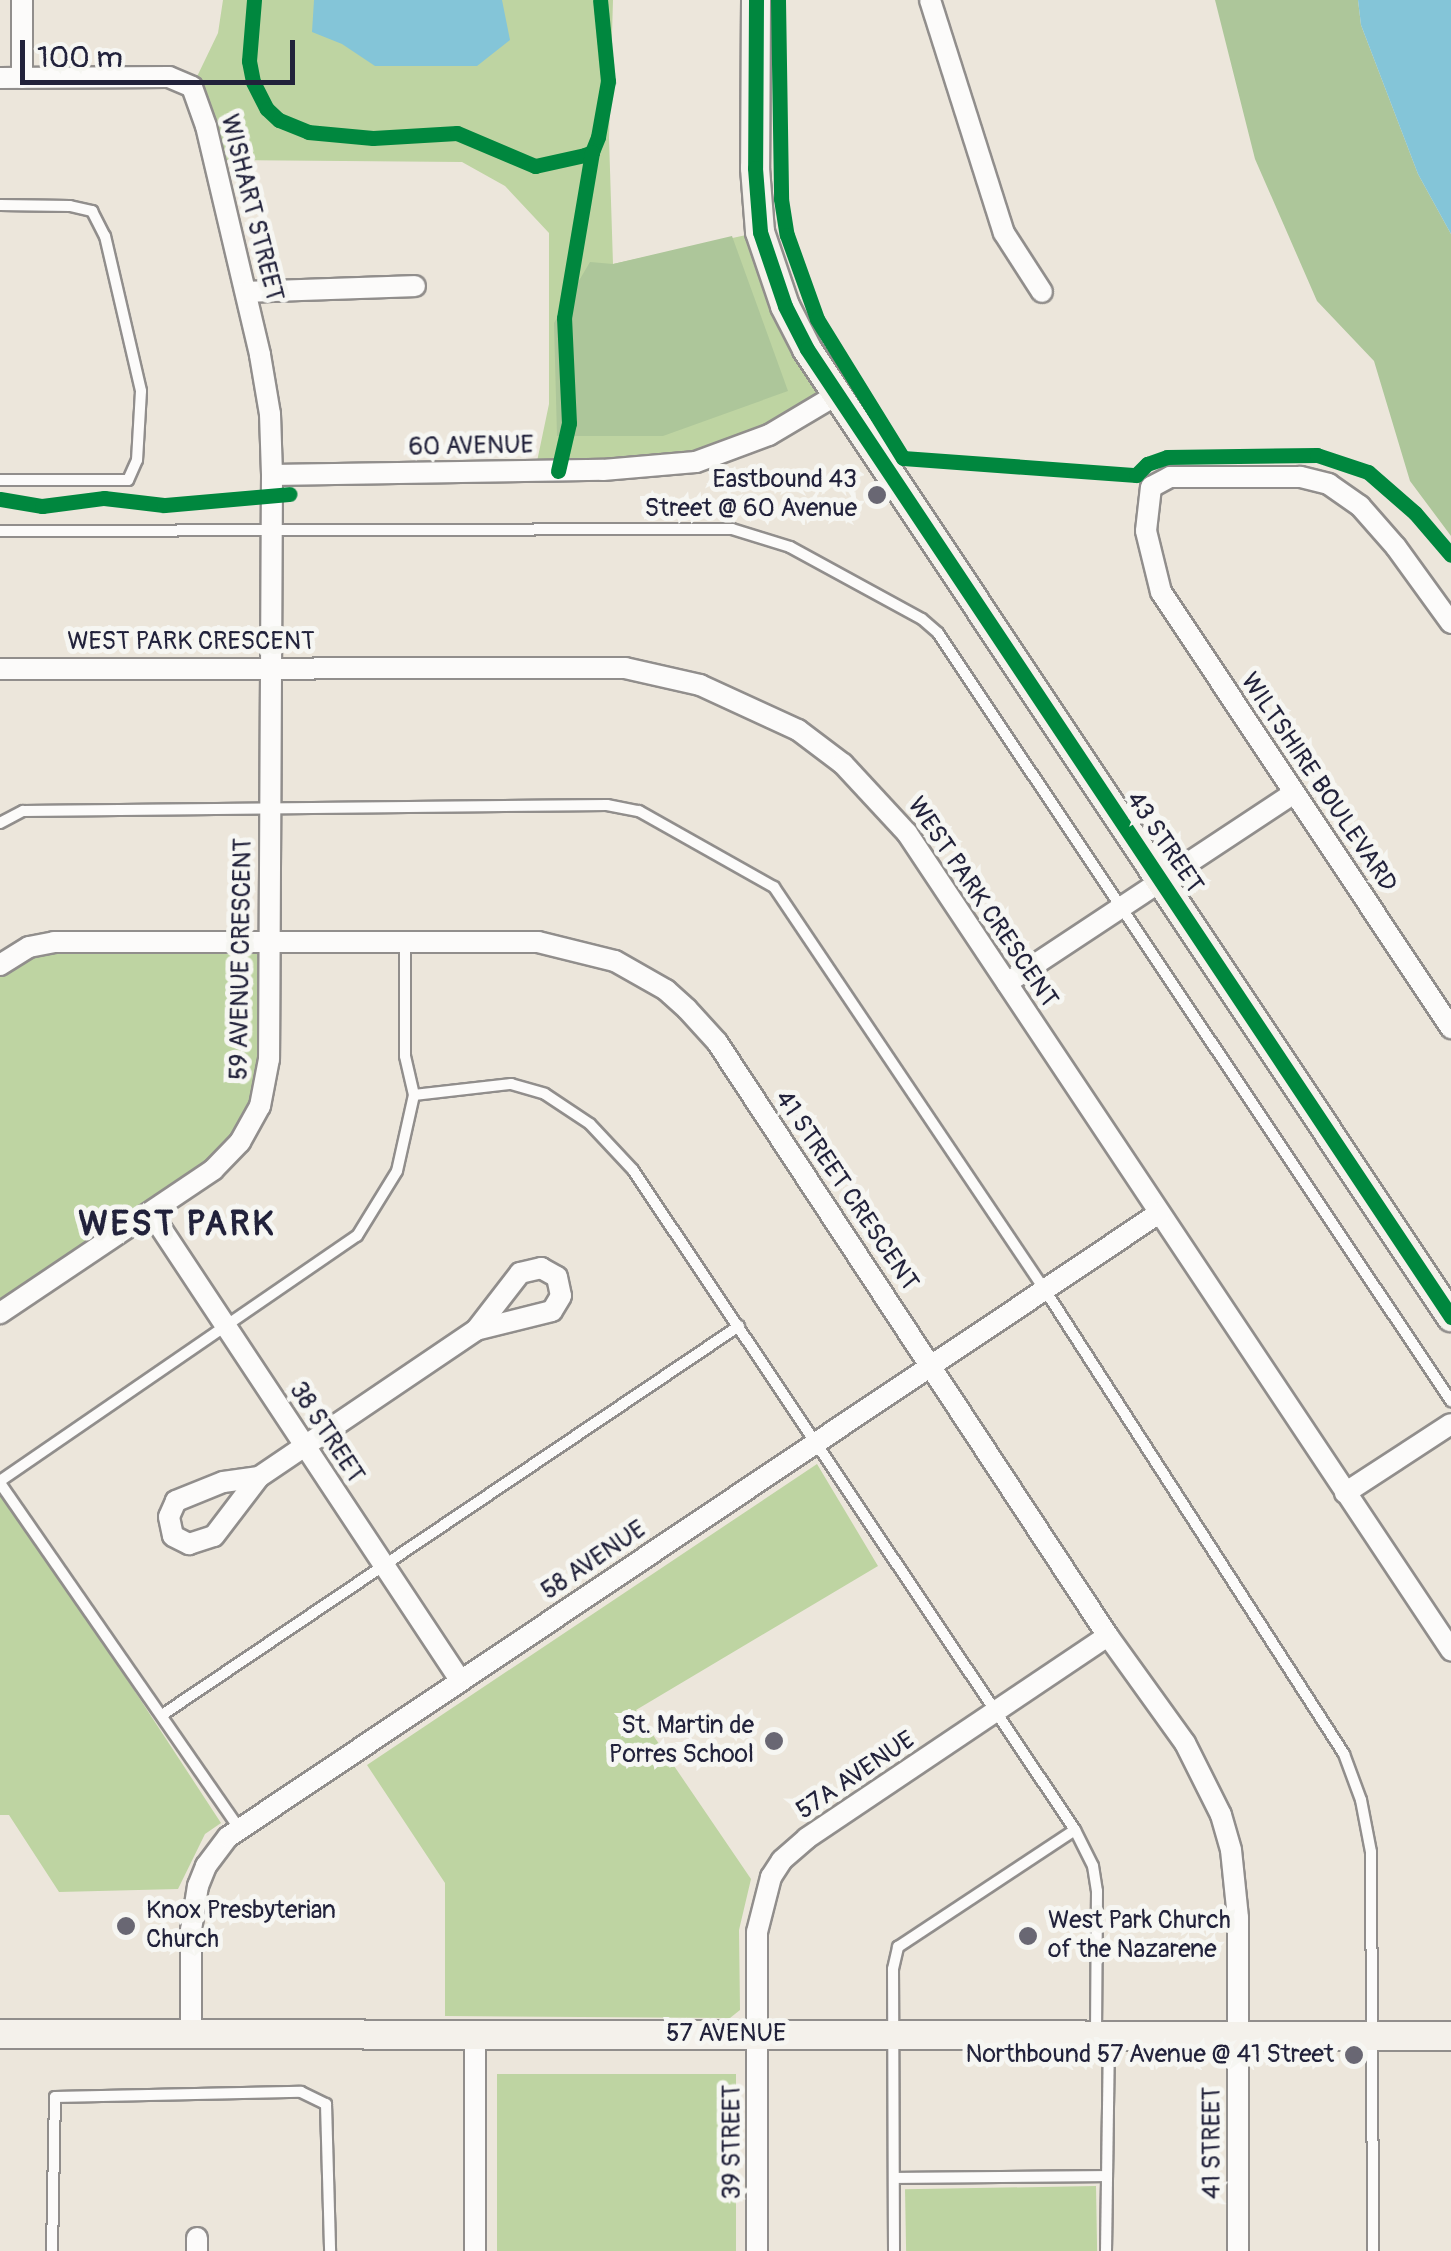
<!DOCTYPE html>
<html>
<head>
<meta charset="utf-8">
<style>
  body { margin:0 }
  #map { position:relative; width:1451px; height:2251px; overflow:hidden; background:#ece6db; font-family:Pangolin,sans-serif }
  div>[style] { position:absolute }
  [style*='--x'] { left:calc(var(--x)*1px); top:calc(var(--y)*1px); width:calc(var(--w)*1px); rotate:calc(var(--a)*1deg) }
  .green>* { inset:0; background:#bed4a2; transform-origin:0 0 }
  .forest>* { inset:0; background:#adc69a }
  .water>* { inset:0; background:#84c5d8 }
  .roads { filter:drop-shadow(2px 0 #918e8c) drop-shadow(-2px 0 #918e8c) drop-shadow(0 2px #918e8c) drop-shadow(0 -2px #918e8c) }
  .lane>* { height:10px; margin:-5px; padding:0 5px; transform-origin:5px; border-radius:5px; background:#fcfbfa }
  .street>* { height:20px; margin:-10px; padding:0 10px; transform-origin:10px; border-radius:10px; background:#fcfbfa }
  .secondary>* { height:28px; margin:-14px; padding:0 14px; transform-origin:14px; border-radius:14px; background:#f4f1eb }
  .cycleway>* { height:15px; margin:-7.5px; padding:0 7.5px; transform-origin:7.5px; border-radius:7.5px; background:#00873e }
  .dots>* { width:28px; height:28px; translate:-50% -50%; box-sizing:border-box; border:5px solid #f6f6f2; border-radius:50% }
  span { translate:-50% -50%; white-space:nowrap; text-align:center; line-height:1.15; -webkit-text-stroke:10px #f6f6f2; paint-order:stroke }
  .street-label { font-size:25px; color:#22223b }
  .poi-label { font-size:25px; color:#22223b }
  .right { translate:-100% -50%; text-align:right }
  .left { translate:0 -50%; text-align:left }
  .district-label { font-size:35px; color:#22223b; font-weight:700; letter-spacing:2.5px }
  .scale { position:absolute; left:20px; top:40px; width:275px; height:45px; box-sizing:border-box; border:5px solid #22223b; border-top:0; padding-left:12px; font-size:30px; line-height:35px; white-space:nowrap; color:#22223b; -webkit-text-stroke:8px #f6f6f2; paint-order:stroke }
</style>
</head>
<body>
<div id="map">
  <div class="green">
    <div style="clip-path:polygon(223px 0,613px 0,609px 138px,613px 264px,760px 232px,836px 395px,696px 462px,535px 471px,549px 404px,549px 233px,505px 186px,462px 162px,214px 160px,192px 87px,218px 33px)"></div>
    <div style="clip-path:polygon(271px 941px,269px 1059px,240px 1142px,0 1313px,0 965px,19px 951px)"></div>
    <div style="clip-path:polygon(817px 1464px,878px 1566px,636px 1710px,751px 1879px,739px 1930px,740px 2010px,730px 2018px,445px 2016px,445px 1883px,367px 1765px)"></div>
    <div style="clip-path:polygon(0 1485px,221px 1823px,205px 1834px,178px 1889px,59px 1892px,9px 1815px,0 1815px)"></div>
    <div style="left:497px;top:2074px;width:239px;height:177px"></div>
    <div style="left:1096px;top:2186px;width:65px;height:191px;rotate:89deg"></div>
  </div>
  <div class="forest">
    <div style="clip-path:polygon(1215px 0,1358px 0,1361px 25px,1418px 174px,1451px 234px,1451px 536px,1410px 481px,1374px 361px,1317px 301px,1255px 159px)"></div>
    <div style="clip-path:polygon(732px 236px,788px 391px,663px 436px,557px 436px,554px 323px,590px 262px,613px 264px)"></div>
  </div>
  <div class="water">
    <div style="clip-path:polygon(314px 0,502px 0,510px 40px,477px 66px,375px 66px,342px 44px,312px 32px)"></div>
    <div style="clip-path:polygon(1358px 0,1451px 0,1451px 234px,1418px 174px,1361px 25px)"></div>
  </div>
  <div class="roads">
    <div class="lane">
      <div style="--x:0;--y:205;--w:70;--a:0.8"></div>
      <div style="--x:70;--y:206;--w:23;--a:13"></div>
      <div style="--x:92;--y:211;--w:28;--a:63"></div>
      <div style="--x:105;--y:236;--w:159;--a:76.9"></div>
      <div style="--x:141;--y:391;--w:69;--a:93.3"></div>
      <div style="--x:137;--y:460;--w:22;--a:114"></div>
      <div style="--x:128;--y:480;--w:128;--a:180"></div>
      <div style="--x:0;--y:531;--w:732;--a:-0.16"></div>
      <div style="--x:732;--y:529;--w:61;--a:17.2"></div>
      <div style="--x:790;--y:547;--w:150;--a:28.6"></div>
      <div style="--x:922;--y:619;--w:21;--a:41"></div>
      <div style="--x:938;--y:633;--w:924;--a:56.26"></div>
      <div style="--x:0;--y:823;--w:26;--a:-28"></div>
      <div style="--x:23;--y:811;--w:584;--a:-0.59"></div>
      <div style="--x:607;--y:805;--w:33;--a:11"></div>
      <div style="--x:639;--y:811;--w:155;--a:29.4"></div>
      <div style="--x:774;--y:887;--w:486;--a:56.1"></div>
      <div style="--x:1045;--y:1290;--w:552;--a:57.2"></div>
      <div style="--x:1344;--y:1754;--w:49;--a:69.7"></div>
      <div style="--x:1361;--y:1800;--w:53;--a:79.1"></div>
      <div style="--x:1371;--y:1852;--w:399;--a:89.7"></div>
      <div style="--x:414;--y:1095;--w:98;--a:-6.5"></div>
      <div style="--x:511;--y:1084;--w:35;--a:16"></div>
      <div style="--x:545;--y:1094;--w:54;--a:33.7"></div>
      <div style="--x:590;--y:1124;--w:63;--a:46.9"></div>
      <div style="--x:633;--y:1170;--w:794;--a:56.19"></div>
      <div style="--x:1075;--y:1830;--w:40;--a:63.4"></div>
      <div style="--x:1093;--y:1866;--w:25;--a:81"></div>
      <div style="--x:1097;--y:1891;--w:144;--a:90.4"></div>
      <div style="--x:0;--y:1481;--w:433;--a:-34.5"></div>
      <div style="--x:357;--y:1236;--w:76;--a:-58.4"></div>
      <div style="--x:397;--y:1171;--w:78;--a:-77.4"></div>
      <div style="--x:414;--y:1095;--w:40;--a:-103"></div>
      <div style="--x:405;--y:1056;--w:114;--a:-90"></div>
      <div style="--x:0;--y:1483;--w:420;--a:55.3"></div>
      <div style="--x:162;--y:1715;--w:696;--a:-33.99"></div>
      <div style="--x:895;--y:2178;--w:212;--a:-0.5"></div>
      <div style="--x:52;--y:2251;--w:154;--a:-88.9"></div>
      <div style="--x:55;--y:2097;--w:246;--a:-1.2"></div>
      <div style="--x:301;--y:2092;--w:28;--a:26"></div>
      <div style="--x:326;--y:2104;--w:147;--a:88.4"></div>
      <div style="--x:894;--y:2251;--w:282;--a:-90.2"></div>
      <div style="--x:893;--y:1969;--w:23;--a:-77"></div>
      <div style="--x:898;--y:1947;--w:212;--a:-33.5"></div>
      <div style="--x:1106;--y:2251;--w:215;--a:-89.2"></div>
    </div>
    <div class="street">
      <div style="--x:22;--y:0;--w:78;--a:90"></div>
      <div style="--x:930;--y:0;--w:244;--a:72.4"></div>
      <div style="--x:1004;--y:233;--w:70;--a:57.2"></div>
      <div style="--x:0;--y:78;--w:169;--a:-0.3"></div>
      <div style="--x:169;--y:77;--w:25;--a:23"></div>
      <div style="--x:192;--y:87;--w:41;--a:70.3"></div>
      <div style="--x:206;--y:126;--w:235;--a:76.7"></div>
      <div style="--x:260;--y:355;--w:60;--a:80.4"></div>
      <div style="--x:270;--y:414;--w:61;--a:88.1"></div>
      <div style="--x:272;--y:475;--w:584;--a:90.29"></div>
      <div style="--x:269;--y:1059;--w:48;--a:100.8"></div>
      <div style="--x:260;--y:1106;--w:41;--a:119.1"></div>
      <div style="--x:240;--y:1142;--w:39;--a:134"></div>
      <div style="--x:213;--y:1170;--w:257;--a:146.1"></div>
      <div style="--x:246;--y:292;--w:169;--a:-2"></div>
      <div style="--x:272;--y:475;--w:331;--a:-0.9"></div>
      <div style="--x:603;--y:470;--w:93;--a:-4.9"></div>
      <div style="--x:696;--y:462;--w:78;--a:-20.3"></div>
      <div style="--x:769;--y:435;--w:78;--a:-30.8"></div>
      <div style="--x:1451;--y:623;--w:94;--a:-125.9"></div>
      <div style="--x:1396;--y:547;--w:55;--a:-131.3"></div>
      <div style="--x:1360;--y:506;--w:38;--a:-145"></div>
      <div style="--x:1329;--y:484;--w:30;--a:-166"></div>
      <div style="--x:1300;--y:477;--w:130;--a:180"></div>
      <div style="--x:1170;--y:477;--w:21;--a:152"></div>
      <div style="--x:1151;--y:487;--w:44;--a:96.5"></div>
      <div style="--x:1146;--y:531;--w:63;--a:76.2"></div>
      <div style="--x:1161;--y:592;--w:524;--a:56.37"></div>
      <div style="--x:0;--y:669;--w:625;--a:-0.09"></div>
      <div style="--x:625;--y:668;--w:77;--a:12.8"></div>
      <div style="--x:700;--y:685;--w:108;--a:24.7"></div>
      <div style="--x:798;--y:730;--w:56;--a:37.1"></div>
      <div style="--x:843;--y:764;--w:94;--a:47.2"></div>
      <div style="--x:907;--y:833;--w:982;--a:56.34"></div>
      <div style="--x:0;--y:965;--w:34;--a:-32"></div>
      <div style="--x:29;--y:947;--w:25;--a:-11"></div>
      <div style="--x:54;--y:942;--w:484;--a:0"></div>
      <div style="--x:538;--y:942;--w:79;--a:13.9"></div>
      <div style="--x:615;--y:961;--w:59;--a:29.6"></div>
      <div style="--x:666;--y:990;--w:28;--a:42"></div>
      <div style="--x:687;--y:1009;--w:45;--a:47.7"></div>
      <div style="--x:717;--y:1042;--w:711;--a:56.65"></div>
      <div style="--x:1108;--y:1636;--w:132;--a:54.3"></div>
      <div style="--x:1185;--y:1743;--w:80;--a:63.4"></div>
      <div style="--x:1221;--y:1815;--w:36;--a:74"></div>
      <div style="--x:1231;--y:1850;--w:68;--a:84.1"></div>
      <div style="--x:1238;--y:1918;--w:333;--a:90"></div>
      <div style="--x:1007;--y:983;--w:344;--a:-33.5"></div>
      <div style="--x:151;--y:1213;--w:560;--a:56.51"></div>
      <div style="--x:259;--y:1477;--w:36;--a:172"></div>
      <div style="--x:223;--y:1482;--w:51;--a:158"></div>
      <div style="--x:176;--y:1501;--w:17;--a:114"></div>
      <div style="--x:169;--y:1517;--w:19;--a:78"></div>
      <div style="--x:173;--y:1536;--w:18;--a:27"></div>
      <div style="--x:189;--y:1544;--w:26;--a:-18"></div>
      <div style="--x:214;--y:1536;--w:74;--a:-52.7"></div>
      <div style="--x:259;--y:1477;--w:262;--a:-34.1"></div>
      <div style="--x:476;--y:1330;--w:72;--a:-52.3"></div>
      <div style="--x:520;--y:1273;--w:22;--a:-13"></div>
      <div style="--x:541;--y:1268;--w:18;--a:29"></div>
      <div style="--x:557;--y:1277;--w:19;--a:78"></div>
      <div style="--x:561;--y:1296;--w:17;--a:121"></div>
      <div style="--x:552;--y:1311;--w:78;--a:166"></div>
      <div style="--x:1345;--y:1493;--w:126;--a:-33.1"></div>
      <div style="--x:191;--y:2033;--w:103;--a:-90"></div>
      <div style="--x:191;--y:1930;--w:45;--a:-81"></div>
      <div style="--x:198;--y:1886;--w:22;--a:-68"></div>
      <div style="--x:206;--y:1866;--w:36;--a:-53"></div>
      <div style="--x:228;--y:1837;--w:1121;--a:-33.83"></div>
      <div style="--x:475;--y:2033;--w:218;--a:90"></div>
      <div style="--x:197;--y:2251;--w:13;--a:-90"></div>
      <div style="--x:757;--y:2251;--w:319;--a:-90"></div>
      <div style="--x:757;--y:1932;--w:57;--a:-75.7"></div>
      <div style="--x:771;--y:1877;--w:20;--a:-57"></div>
      <div style="--x:782;--y:1860;--w:33;--a:-41"></div>
      <div style="--x:807;--y:1838;--w:362;--a:-33.9"></div>
    </div>
    <div class="secondary">
      <div style="--x:756;--y:0;--w:168;--a:90.3"></div>
      <div style="--x:755;--y:168;--w:64;--a:85.5"></div>
      <div style="--x:760;--y:232;--w:78;--a:71.3"></div>
      <div style="--x:785;--y:306;--w:48;--a:62.9"></div>
      <div style="--x:807;--y:349;--w:1163;--a:56.36"></div>
      <div style="--x:0;--y:2034;--w:1451;--a:0.08"></div>
    </div>
  </div>
  <div class="cycleway">
    <div style="--x:254;--y:0;--w:61;--a:94.7"></div>
    <div style="--x:249;--y:61;--w:21;--a:79"></div>
    <div style="--x:253;--y:82;--w:30;--a:63"></div>
    <div style="--x:267;--y:109;--w:16;--a:43"></div>
    <div style="--x:279;--y:120;--w:31;--a:22"></div>
    <div style="--x:308;--y:132;--w:65;--a:5.3"></div>
    <div style="--x:373;--y:138;--w:84;--a:-3.4"></div>
    <div style="--x:457;--y:133;--w:85;--a:22.9"></div>
    <div style="--x:535;--y:166;--w:51;--a:-12.4"></div>
    <div style="--x:585;--y:155;--w:8;--a:-23"></div>
    <div style="--x:592;--y:152;--w:16;--a:-68"></div>
    <div style="--x:598;--y:137;--w:57;--a:-79.9"></div>
    <div style="--x:608;--y:81;--w:81;--a:-95.6"></div>
    <div style="--x:756;--y:0;--w:168;--a:90.3"></div>
    <div style="--x:755;--y:168;--w:64;--a:85.5"></div>
    <div style="--x:760;--y:232;--w:78;--a:71.3"></div>
    <div style="--x:785;--y:306;--w:48;--a:62.9"></div>
    <div style="--x:807;--y:349;--w:1163;--a:56.36"></div>
    <div style="--x:778;--y:0;--w:199;--a:89.1"></div>
    <div style="--x:781;--y:199;--w:36;--a:81"></div>
    <div style="--x:787;--y:235;--w:89;--a:70.3"></div>
    <div style="--x:817;--y:319;--w:163;--a:58.3"></div>
    <div style="--x:903;--y:458;--w:234;--a:4.2"></div>
    <div style="--x:1136;--y:475;--w:16;--a:-45"></div>
    <div style="--x:1147;--y:464;--w:21;--a:-19"></div>
    <div style="--x:1167;--y:457;--w:150;--a:-0.8"></div>
    <div style="--x:1317;--y:455;--w:54;--a:18.4"></div>
    <div style="--x:1368;--y:472;--w:62;--a:41.1"></div>
    <div style="--x:1415;--y:513;--w:55;--a:49.4"></div>
    <div style="--x:558;--y:471;--w:49;--a:-77.1"></div>
    <div style="--x:569;--y:423;--w:105;--a:-92.7"></div>
    <div style="--x:564;--y:318;--w:168;--a:-80.4"></div>
    <div style="--x:0;--y:499;--w:43;--a:9.5"></div>
    <div style="--x:42;--y:506;--w:63;--a:-7.4"></div>
    <div style="--x:104;--y:498;--w:60;--a:6.7"></div>
    <div style="--x:164;--y:505;--w:126;--a:-5"></div>
  </div>
  <div class="dots">
    <div style="left:877px;top:495px;background:#696773"></div>
    <div style="left:774px;top:1741px;background:#696773"></div>
    <div style="left:126px;top:1926px;background:#696773"></div>
    <div style="left:1028px;top:1936px;background:#696773"></div>
    <div style="left:1354px;top:2055px;background:#696773"></div>
  </div>
  <div class="street-label">
    <span style="left:251px;top:208px;rotate:76deg">WISHART STREET</span>
    <span style="left:471px;top:447px;rotate:-1deg">60 AVENUE</span>
    <span style="left:191px;top:642px">WEST PARK CRESCENT</span>
    <span style="left:1318px;top:783px;rotate:56deg">WILTSHIRE BOULEVARD</span>
    <span style="left:1164px;top:843px;rotate:56deg">43 STREET</span>
    <span style="left:982px;top:903px;rotate:56deg">WEST PARK CRESCENT</span>
    <span style="left:242px;top:959px;rotate:-89deg">59 AVENUE CRESCENT</span>
    <span style="left:846px;top:1191px;rotate:56deg">41 STREET CRESCENT</span>
    <span style="left:326px;top:1433px;rotate:57deg">38 STREET</span>
    <span style="left:594px;top:1561px;rotate:-34deg">58 AVENUE</span>
    <span style="left:856px;top:1776px;rotate:-34deg">57A AVENUE</span>
    <span style="left:726px;top:2034px">57 AVENUE</span>
    <span style="left:733px;top:2142px;rotate:-90deg">39 STREET</span>
    <span style="left:1213px;top:2143px;rotate:-90deg">41 STREET</span>
  </div>
  <div class="poi-label">
    <span class="right" style="left:857px;top:495px">Eastbound 43<br>Street @ 60 Avenue</span>
    <span class="right" style="left:754px;top:1741px">St. Martin de<br>Porres School</span>
    <span class="left" style="left:146px;top:1926px">Knox Presbyterian<br>Church</span>
    <span class="left" style="left:1048px;top:1936px">West Park Church<br>of the Nazarene</span>
    <span class="right" style="left:1334px;top:2055px">Northbound 57 Avenue @ 41 Street</span>
  </div>
  <div class="district-label">
    <span style="left:177px;top:1224px">WEST PARK</span>
  </div>
  <div class="scale">100 m</div>
</div>
</body>
</html>
